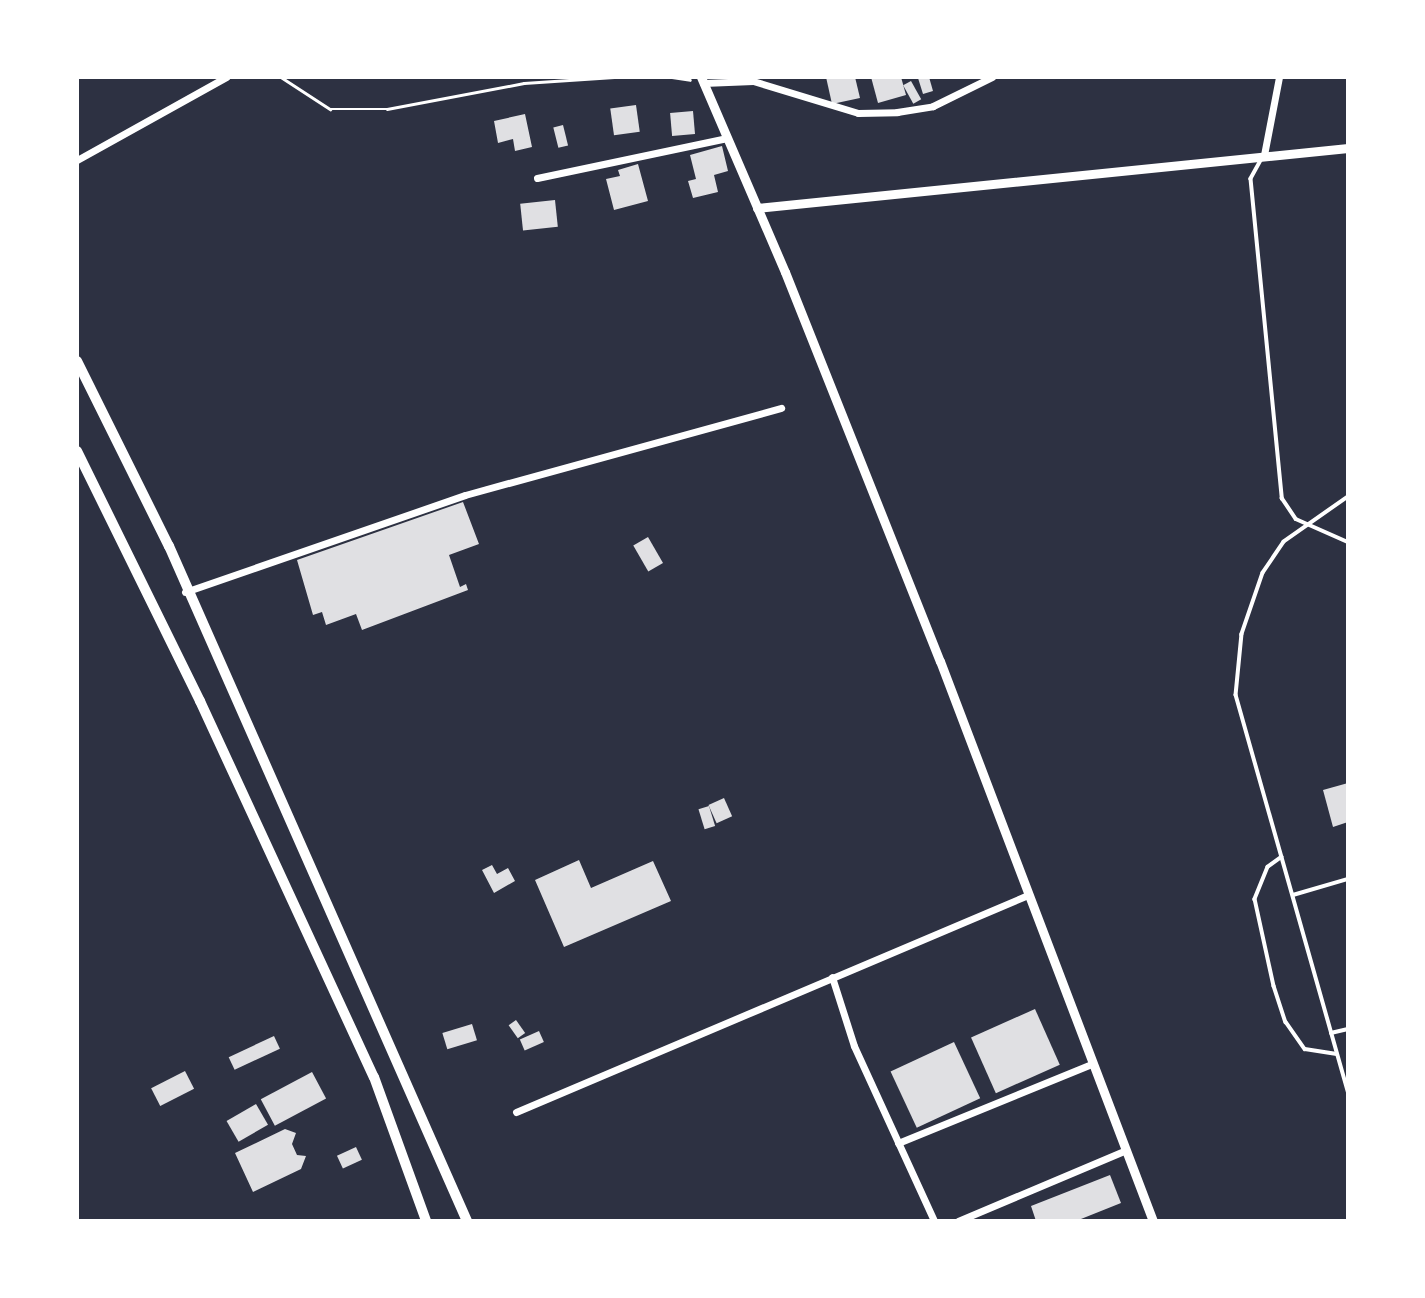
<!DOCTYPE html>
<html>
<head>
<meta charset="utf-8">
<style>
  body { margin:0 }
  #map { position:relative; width:1425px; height:1298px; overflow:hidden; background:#2d3142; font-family:"IBM Plex Sans",sans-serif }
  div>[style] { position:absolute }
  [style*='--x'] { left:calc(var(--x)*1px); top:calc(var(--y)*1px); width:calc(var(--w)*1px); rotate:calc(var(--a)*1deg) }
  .building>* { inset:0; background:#e0e0e3; transform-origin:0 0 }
  .path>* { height:2.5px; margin:-1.25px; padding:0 1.25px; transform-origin:1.25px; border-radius:1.25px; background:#fff }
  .service>* { height:3.5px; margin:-1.75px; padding:0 1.75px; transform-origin:1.75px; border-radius:1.75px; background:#fff }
  .minor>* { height:7px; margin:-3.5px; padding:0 3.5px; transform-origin:3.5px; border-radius:3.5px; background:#fff }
  .tertiary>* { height:9px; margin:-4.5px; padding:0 4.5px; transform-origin:4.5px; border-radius:4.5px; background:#fff }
  .trunk>* { height:10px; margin:-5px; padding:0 5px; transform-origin:5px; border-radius:5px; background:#fff }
  span { translate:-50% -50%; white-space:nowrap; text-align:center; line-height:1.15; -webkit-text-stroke:7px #fff; paint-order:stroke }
  .frame { position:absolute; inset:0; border:79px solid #fff; pointer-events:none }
</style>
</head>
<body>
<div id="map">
  <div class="building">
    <div style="clip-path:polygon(826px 77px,855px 77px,860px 98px,832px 104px)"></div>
    <div style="clip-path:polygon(871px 77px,901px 77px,906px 95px,878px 103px)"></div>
    <div style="clip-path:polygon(929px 77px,933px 91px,923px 94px,918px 78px)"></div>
    <div style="left:911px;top:81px;width:21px;height:9px;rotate:61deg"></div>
    <div style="left:636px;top:105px;width:27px;height:26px;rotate:82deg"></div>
    <div style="left:693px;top:111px;width:23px;height:23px;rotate:85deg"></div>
    <div style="clip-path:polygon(525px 114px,532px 147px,515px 151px,513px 139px,498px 143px,494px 121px)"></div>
    <div style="left:563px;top:125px;width:21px;height:10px;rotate:76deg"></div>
    <div style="clip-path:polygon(722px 146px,728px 171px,714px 175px,718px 192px,693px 198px,688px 181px,696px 179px,690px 155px)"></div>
    <div style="clip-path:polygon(638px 164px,648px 201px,614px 210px,606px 179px,620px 176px,618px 170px)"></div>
    <div style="left:555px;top:200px;width:27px;height:35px;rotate:84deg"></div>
    <div style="clip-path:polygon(463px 502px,479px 544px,449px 555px,460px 587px,466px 584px,468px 590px,362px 630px,356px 614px,326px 625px,322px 612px,313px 615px,297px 560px)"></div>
    <div style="left:648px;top:537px;width:30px;height:17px;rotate:60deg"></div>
    <div style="clip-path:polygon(1348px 783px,1348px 822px,1333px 827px,1323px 790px)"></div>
    <div style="left:724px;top:798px;width:20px;height:17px;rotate:66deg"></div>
    <div style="left:709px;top:806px;width:21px;height:11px;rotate:73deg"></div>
    <div style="clip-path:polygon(579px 860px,591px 888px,653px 861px,671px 901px,564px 947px,535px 880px)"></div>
    <div style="clip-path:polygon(492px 865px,497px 874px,508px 868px,515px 881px,494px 893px,482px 870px)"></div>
    <div style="left:1035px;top:1009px;width:61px;height:70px;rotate:66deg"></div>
    <div style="left:516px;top:1020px;width:16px;height:9px;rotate:55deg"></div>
    <div style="left:472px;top:1024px;width:17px;height:31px;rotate:73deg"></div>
    <div style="left:539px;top:1031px;width:12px;height:21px;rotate:66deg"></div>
    <div style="left:274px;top:1036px;width:14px;height:50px;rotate:65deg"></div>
    <div style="left:954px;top:1042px;width:62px;height:70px;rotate:65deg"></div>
    <div style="left:185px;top:1071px;width:20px;height:38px;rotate:63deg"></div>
    <div style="left:312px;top:1072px;width:30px;height:58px;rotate:62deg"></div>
    <div style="left:256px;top:1104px;width:24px;height:34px;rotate:60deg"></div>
    <div style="clip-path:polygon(285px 1129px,296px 1133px,292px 1144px,297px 1155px,306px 1156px,301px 1169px,253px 1192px,235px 1153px)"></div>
    <div style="left:356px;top:1147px;width:14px;height:21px;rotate:65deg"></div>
    <div style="clip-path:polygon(1110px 1175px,1121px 1203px,1076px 1221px,1036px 1221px,1031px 1206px)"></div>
  </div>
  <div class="path">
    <div style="--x:281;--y:77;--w:59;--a:33.1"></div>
    <div style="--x:330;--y:109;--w:57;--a:0"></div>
    <div style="--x:387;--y:109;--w:139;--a:-10.7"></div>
    <div style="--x:524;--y:83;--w:90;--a:-3.8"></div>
    <div style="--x:672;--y:77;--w:18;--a:9"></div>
  </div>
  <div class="service">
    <div style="--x:1263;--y:157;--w:25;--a:119"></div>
    <div style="--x:1251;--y:179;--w:321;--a:84.4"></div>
    <div style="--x:1282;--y:498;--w:25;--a:56"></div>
    <div style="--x:1296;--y:519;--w:57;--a:23.9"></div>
    <div style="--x:1348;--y:497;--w:78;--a:144.9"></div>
    <div style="--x:1284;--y:542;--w:37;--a:124"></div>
    <div style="--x:1263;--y:573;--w:65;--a:109"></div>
    <div style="--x:1242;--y:634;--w:61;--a:95.6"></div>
    <div style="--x:1236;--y:695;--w:412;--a:74.2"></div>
    <div style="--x:1282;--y:857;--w:17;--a:144"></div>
    <div style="--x:1268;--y:867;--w:35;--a:112"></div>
    <div style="--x:1255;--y:899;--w:89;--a:77.7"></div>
    <div style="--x:1274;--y:986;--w:38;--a:72"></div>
    <div style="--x:1286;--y:1022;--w:33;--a:55"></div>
    <div style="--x:1305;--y:1049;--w:32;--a:9"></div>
    <div style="--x:1293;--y:895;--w:57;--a:-16.2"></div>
    <div style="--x:1331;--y:1033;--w:17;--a:-13"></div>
  </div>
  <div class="minor">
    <div style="--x:703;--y:83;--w:50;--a:-2.3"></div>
    <div style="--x:753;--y:81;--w:110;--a:16.9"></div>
    <div style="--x:858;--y:113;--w:39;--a:-1"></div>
    <div style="--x:897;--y:112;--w:36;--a:-9"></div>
    <div style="--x:933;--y:106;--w:66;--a:-26.2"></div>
    <div style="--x:1264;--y:155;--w:79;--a:-79.1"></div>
    <div style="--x:77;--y:160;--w:171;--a:-29.1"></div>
    <div style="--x:537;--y:178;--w:193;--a:-11.9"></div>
    <div style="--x:185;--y:592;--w:296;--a:-19.1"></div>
    <div style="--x:465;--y:495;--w:328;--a:-15.4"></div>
    <div style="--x:832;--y:977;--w:72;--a:72.3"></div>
    <div style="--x:854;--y:1046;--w:192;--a:65.4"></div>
    <div style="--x:516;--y:1112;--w:556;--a:-22.97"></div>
    <div style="--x:898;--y:1143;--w:209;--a:-22.2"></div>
    <div style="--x:958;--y:1221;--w:182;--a:-22.9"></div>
  </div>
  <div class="tertiary">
    <div style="--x:701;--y:77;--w:212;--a:66.7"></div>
    <div style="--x:785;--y:272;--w:419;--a:68.3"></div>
    <div style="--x:940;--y:661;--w:599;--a:69.18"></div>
    <div style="--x:757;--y:208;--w:594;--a:-5.8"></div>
  </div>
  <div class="trunk">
    <div style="--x:77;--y:361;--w:207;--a:63.6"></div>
    <div style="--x:169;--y:546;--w:738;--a:66.18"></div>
    <div style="--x:77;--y:451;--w:279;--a:63.8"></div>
    <div style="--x:200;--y:701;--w:414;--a:65.2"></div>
    <div style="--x:374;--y:1077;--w:153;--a:70.1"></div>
  </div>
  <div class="frame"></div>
</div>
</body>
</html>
